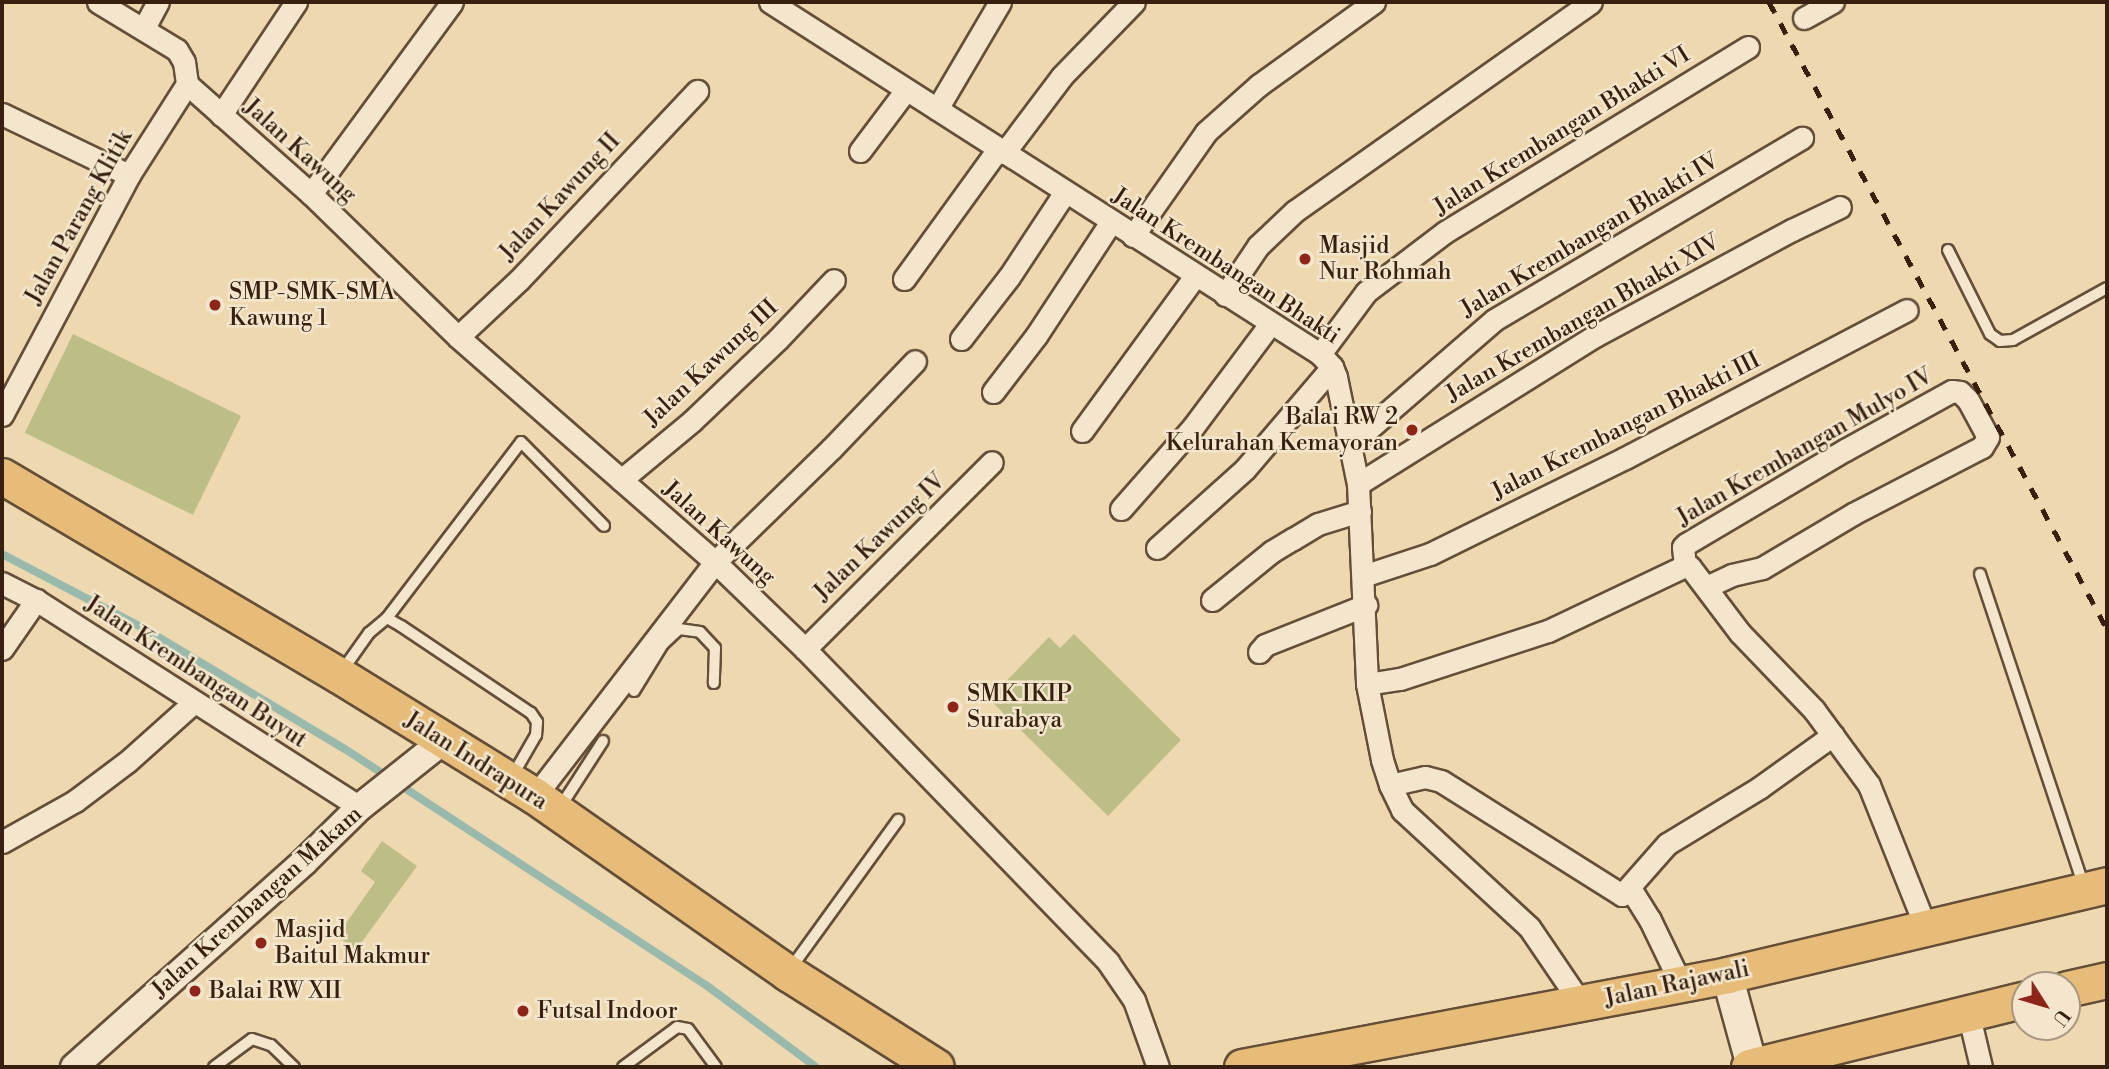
<!DOCTYPE html>
<html>
<head>
<meta charset="utf-8">
<style>
  body { margin:0 }
  #map { position:relative; width:2109px; height:1069px; overflow:hidden; background:#edd8b0; font-family:"Libre Bodoni",serif }
  div>[style] { position:absolute }
  [style*='--x'] { left:calc(var(--x)*1px); top:calc(var(--y)*1px); width:calc(var(--w)*1px); rotate:calc(var(--a)*1deg) }
  .green>* { inset:0; background:#bdbd87; transform-origin:0 0 }
  .stream>* { height:8px; margin:-4px; padding:0 4px; transform-origin:4px; border-radius:4px; background:#99b9ad }
  .roads { filter:drop-shadow(2px 0 #644e38) drop-shadow(-2px 0 #644e38) drop-shadow(0 2px #644e38) drop-shadow(0 -2px #644e38) }
  .service>* { height:10px; margin:-5px; padding:0 5px; transform-origin:5px; border-radius:5px; background:#f3e6cc }
  .minor>* { height:21px; margin:-10.5px; padding:0 10.5px; transform-origin:10.5px; border-radius:10.5px; background:#f3e6cc }
  .tertiary>* { height:26px; margin:-13px; padding:0 13px; transform-origin:13px; border-radius:13px; background:#f3e6cc }
  .secondary>* { height:30px; margin:-15px; padding:0 15px; transform-origin:15px; border-radius:15px; background:#f3e6cc }
  .primary>* { height:35px; margin:-17.5px; padding:0 17.5px; transform-origin:17.5px; border-radius:17.5px; background:#e6bc78 }
  .rail>* { height:5px; margin-top:-2.5px; transform-origin:0; background:repeating-linear-gradient(90deg,#372010 0 12px,transparent 0 24px) }
  .dots>* { width:19px; height:19px; translate:-50% -50%; box-sizing:border-box; border:4px solid #f3e6cc; border-radius:50% }
  span { translate:-50% -50%; white-space:nowrap; text-align:center; line-height:1.15; -webkit-text-stroke:5px #f3e6cc; paint-order:stroke }
  .street-label { font-size:23px; color:#372010 }
  .poi-label { font-size:23px; color:#372010 }
  .left { translate:0 -50%; text-align:left }
  .right { translate:-100% -50%; text-align:right }
  .frame { position:absolute; inset:0; border:4px solid #372010; pointer-events:none }
  .north { position:absolute; left:2011px; top:971px; width:70px; height:70px; box-sizing:border-box; background:#f3e6cc; border:2px solid #a89781; border-radius:50%; rotate:127deg; font-size:19px; font-weight:700; line-height:28px; text-align:center; color:#372010 }
  .north::after { content:''; display:block; margin:auto; width:24px; height:32px; background:#8f2418; clip-path:polygon(50% 0,100% 100%,50% 72%,0 100%) }
</style>
</head>
<body>
<div id="map">
  <div class="green">
    <div style="left:73px;top:334px;width:187px;height:110px;rotate:26deg"></div>
    <div style="clip-path:polygon(1074px 634px,1181px 740px,1108px 816px,989px 699px,1049px 637px,1060px 648px)"></div>
    <div style="clip-path:polygon(382px 841px,417px 866px,356px 950px,337px 936px,375px 882px,361px 871px)"></div>
  </div>
  <div class="stream">
    <div style="--x:2;--y:554;--w:161;--a:27.7"></div>
    <div style="--x:145;--y:629;--w:233;--a:31"></div>
    <div style="--x:345;--y:749;--w:431;--a:33.2"></div>
    <div style="--x:706;--y:985;--w:137;--a:36.7"></div>
  </div>
  <div class="roads">
    <div class="service">
      <div style="--x:1948;--y:250;--w:94;--a:63.4"></div>
      <div style="--x:1990;--y:334;--w:12;--a:35"></div>
      <div style="--x:2000;--y:341;--w:13;--a:-4"></div>
      <div style="--x:2013;--y:340;--w:107;--a:-29"></div>
      <div style="--x:1980;--y:574;--w:330;--a:71.6"></div>
      <div style="--x:387;--y:618;--w:221;--a:-52.7"></div>
      <div style="--x:521;--y:442;--w:118;--a:45.3"></div>
      <div style="--x:342;--y:671;--w:47;--a:-54.6"></div>
      <div style="--x:369;--y:633;--w:23;--a:-40"></div>
      <div style="--x:387;--y:618;--w:16;--a:30"></div>
      <div style="--x:401;--y:626;--w:156;--a:33.8"></div>
      <div style="--x:531;--y:713;--w:11;--a:56"></div>
      <div style="--x:537;--y:722;--w:13;--a:94"></div>
      <div style="--x:536;--y:735;--w:46;--a:119.9"></div>
      <div style="--x:634;--y:691;--w:55;--a:-58.3"></div>
      <div style="--x:663;--y:644;--w:22;--a:-43"></div>
      <div style="--x:679;--y:629;--w:21;--a:8"></div>
      <div style="--x:700;--y:632;--w:22;--a:47"></div>
      <div style="--x:715;--y:648;--w:35;--a:92"></div>
      <div style="--x:559;--y:809;--w:81;--a:-57.1"></div>
      <div style="--x:791;--y:968;--w:183;--a:-54.1"></div>
      <div style="--x:214;--y:1067;--w:47;--a:-36.4"></div>
      <div style="--x:252;--y:1039;--w:20;--a:18"></div>
      <div style="--x:271;--y:1045;--w:32;--a:44"></div>
      <div style="--x:623;--y:1067;--w:67;--a:-36.5"></div>
      <div style="--x:677;--y:1027;--w:11;--a:10"></div>
      <div style="--x:688;--y:1029;--w:47;--a:53.6"></div>
    </div>
    <div class="minor">
      <div style="--x:98;--y:2;--w:92;--a:31.3"></div>
      <div style="--x:177;--y:50;--w:14;--a:60"></div>
      <div style="--x:184;--y:62;--w:22;--a:82"></div>
      <div style="--x:770;--y:2;--w:653;--a:32.62"></div>
      <div style="--x:1320;--y:354;--w:18;--a:47"></div>
      <div style="--x:1332;--y:367;--w:11;--a:68"></div>
      <div style="--x:1336;--y:377;--w:109;--a:78.4"></div>
      <div style="--x:1358;--y:484;--w:200;--a:87.4"></div>
      <div style="--x:1367;--y:684;--w:77;--a:78.8"></div>
      <div style="--x:1382;--y:760;--w:26;--a:72"></div>
      <div style="--x:1390;--y:785;--w:28;--a:64"></div>
      <div style="--x:1402;--y:810;--w:173;--a:42.7"></div>
      <div style="--x:1529;--y:927;--w:94;--a:55.8"></div>
      <div style="--x:1804;--y:18;--w:33;--a:-29"></div>
      <div style="--x:144;--y:28;--w:30;--a:-62"></div>
      <div style="--x:187;--y:84;--w:166;--a:41.6"></div>
      <div style="--x:311;--y:194;--w:205;--a:44.2"></div>
      <div style="--x:458;--y:337;--w:342;--a:41.2"></div>
      <div style="--x:715;--y:562;--w:125;--a:44"></div>
      <div style="--x:805;--y:649;--w:436;--a:45.9"></div>
      <div style="--x:1108;--y:962;--w:46;--a:55.6"></div>
      <div style="--x:1134;--y:1000;--w:71;--a:70.3"></div>
      <div style="--x:937;--y:109;--w:124;--a:-59.5"></div>
      <div style="--x:2;--y:114;--w:141;--a:25.7"></div>
      <div style="--x:221;--y:115;--w:136;--a:-56.4"></div>
      <div style="--x:860;--y:151;--w:76;--a:-53"></div>
      <div style="--x:1004;--y:153;--w:96;--a:-53"></div>
      <div style="--x:1062;--y:76;--w:103;--a:-45.8"></div>
      <div style="--x:311;--y:194;--w:238;--a:-53.7"></div>
      <div style="--x:1133;--y:236;--w:127;--a:-54.9"></div>
      <div style="--x:1206;--y:132;--w:71;--a:-41.6"></div>
      <div style="--x:1259;--y:85;--w:142;--a:-35.8"></div>
      <div style="--x:904;--y:279;--w:160;--a:-54.1"></div>
      <div style="--x:1225;--y:295;--w:59;--a:-56"></div>
      <div style="--x:1258;--y:246;--w:51;--a:-43.4"></div>
      <div style="--x:1295;--y:211;--w:362;--a:-35.2"></div>
      <div style="--x:458;--y:337;--w:83;--a:-43.1"></div>
      <div style="--x:519;--y:280;--w:260;--a:-46.7"></div>
      <div style="--x:961;--y:339;--w:78;--a:-52.3"></div>
      <div style="--x:1009;--y:277;--w:102;--a:-56.6"></div>
      <div style="--x:1320;--y:354;--w:77;--a:-53.4"></div>
      <div style="--x:1366;--y:292;--w:99;--a:-37.2"></div>
      <div style="--x:1445;--y:232;--w:355;--a:-31.4"></div>
      <div style="--x:993;--y:392;--w:71;--a:-52.5"></div>
      <div style="--x:1036;--y:336;--w:136;--a:-56.7"></div>
      <div style="--x:2;--y:415;--w:272;--a:-62.1"></div>
      <div style="--x:129;--y:175;--w:108;--a:-57.5"></div>
      <div style="--x:1082;--y:431;--w:192;--a:-53.9"></div>
      <div style="--x:1351;--y:444;--w:189;--a:-40.9"></div>
      <div style="--x:1494;--y:320;--w:358;--a:-30.6"></div>
      <div style="--x:621;--y:480;--w:92;--a:-39.7"></div>
      <div style="--x:692;--y:421;--w:119;--a:-43.6"></div>
      <div style="--x:778;--y:339;--w:81;--a:-46.5"></div>
      <div style="--x:1358;--y:484;--w:279;--a:-32"></div>
      <div style="--x:1595;--y:336;--w:224;--a:-28.3"></div>
      <div style="--x:1792;--y:230;--w:53;--a:-25.6"></div>
      <div style="--x:1121;--y:509;--w:109;--a:-48.7"></div>
      <div style="--x:1193;--y:427;--w:129;--a:-53.2"></div>
      <div style="--x:1157;--y:548;--w:118;--a:-41.9"></div>
      <div style="--x:1245;--y:469;--w:134;--a:-49.5"></div>
      <div style="--x:1685;--y:566;--w:19;--a:-96"></div>
      <div style="--x:1683;--y:547;--w:4;--a:-45"></div>
      <div style="--x:1686;--y:544;--w:185;--a:-30.6"></div>
      <div style="--x:1845;--y:450;--w:122;--a:-28.9"></div>
      <div style="--x:1952;--y:391;--w:8;--a:7"></div>
      <div style="--x:1960;--y:392;--w:11;--a:45"></div>
      <div style="--x:1968;--y:400;--w:42;--a:61.6"></div>
      <div style="--x:1988;--y:437;--w:12;--a:121"></div>
      <div style="--x:1982;--y:447;--w:145;--a:152.6"></div>
      <div style="--x:1853;--y:514;--w:106;--a:149.3"></div>
      <div style="--x:1762;--y:568;--w:31;--a:167"></div>
      <div style="--x:1732;--y:575;--w:29;--a:155"></div>
      <div style="--x:1363;--y:576;--w:71;--a:-18.2"></div>
      <div style="--x:1430;--y:554;--w:217;--a:-26.2"></div>
      <div style="--x:1625;--y:458;--w:318;--a:-27.7"></div>
      <div style="--x:2;--y:583;--w:38;--a:27"></div>
      <div style="--x:36;--y:600;--w:384;--a:32.6"></div>
      <div style="--x:1212;--y:600;--w:76;--a:-39.1"></div>
      <div style="--x:1271;--y:552;--w:26;--a:-31"></div>
      <div style="--x:1293;--y:539;--w:29;--a:-31"></div>
      <div style="--x:1318;--y:524;--w:44;--a:-17.2"></div>
      <div style="--x:2;--y:649;--w:60;--a:-55.2"></div>
      <div style="--x:805;--y:649;--w:264;--a:-45"></div>
      <div style="--x:1259;--y:652;--w:9;--a:-49"></div>
      <div style="--x:1265;--y:645;--w:109;--a:-21.6"></div>
      <div style="--x:1367;--y:684;--w:33;--a:-9"></div>
      <div style="--x:1400;--y:679;--w:156;--a:-18"></div>
      <div style="--x:1548;--y:631;--w:152;--a:-25.4"></div>
      <div style="--x:1685;--y:566;--w:5;--a:11"></div>
      <div style="--x:1690;--y:567;--w:83;--a:52.9"></div>
      <div style="--x:1740;--y:633;--w:107;--a:46.1"></div>
      <div style="--x:1814;--y:710;--w:93;--a:53.7"></div>
      <div style="--x:1869;--y:785;--w:152;--a:68.3"></div>
      <div style="--x:1390;--y:785;--w:36;--a:-13"></div>
      <div style="--x:1425;--y:777;--w:16;--a:14"></div>
      <div style="--x:1441;--y:781;--w:214;--a:32.2"></div>
      <div style="--x:1622;--y:895;--w:68;--a:-48.6"></div>
      <div style="--x:1667;--y:844;--w:108;--a:-31.3"></div>
      <div style="--x:1759;--y:788;--w:91;--a:-35.6"></div>
      <div style="--x:535;--y:796;--w:295;--a:-52.4"></div>
      <div style="--x:715;--y:562;--w:163;--a:-44.3"></div>
      <div style="--x:832;--y:448;--w:120;--a:-46.3"></div>
      <div style="--x:2;--y:842;--w:84;--a:-29.3"></div>
      <div style="--x:75;--y:801;--w:65;--a:-36.9"></div>
      <div style="--x:127;--y:762;--w:90;--a:-41.8"></div>
      <div style="--x:1630;--y:888;--w:38;--a:58"></div>
      <div style="--x:1650;--y:920;--w:71;--a:64.2"></div>
      <div style="--x:1968;--y:1012;--w:57;--a:76.7"></div>
    </div>
    <div class="tertiary">
      <div style="--x:74;--y:1067;--w:308;--a:-41.7"></div>
      <div style="--x:304;--y:862;--w:78;--a:-44.5"></div>
      <div style="--x:360;--y:807;--w:106;--a:-38.5"></div>
    </div>
    <div class="secondary">
      <div style="--x:1727;--y:975;--w:94;--a:74.6"></div>
    </div>
    <div class="primary">
      <div style="--x:2;--y:476;--w:391;--a:30.6"></div>
      <div style="--x:339;--y:675;--w:230;--a:31.7"></div>
      <div style="--x:535;--y:796;--w:309;--a:35"></div>
      <div style="--x:788;--y:973;--w:175;--a:32.4"></div>
      <div style="--x:2067;--y:989;--w:41;--a:-12.7"></div>
      <div style="--x:1242;--y:1067;--w:494;--a:-10.7"></div>
      <div style="--x:1727;--y:975;--w:391;--a:-13.3"></div>
      <div style="--x:1749;--y:1067;--w:284;--a:-13.8"></div>
    </div>
  </div>
  <div class="rail">
    <div style="--x:1769;--y:2;--w:712;--a:61.67"></div>
  </div>
  <div class="dots">
    <div style="left:1305px;top:259px;background:#8f2418"></div>
    <div style="left:215px;top:305px;background:#8f2418"></div>
    <div style="left:1412px;top:430px;background:#8f2418"></div>
    <div style="left:953px;top:707px;background:#8f2418"></div>
    <div style="left:261px;top:943px;background:#8f2418"></div>
    <div style="left:195px;top:991px;background:#8f2418"></div>
    <div style="left:523px;top:1011px;background:#8f2418"></div>
  </div>
  <div class="street-label">
    <span style="left:1562px;top:131px;rotate:-32deg">Jalan Krembangan Bhakti VI</span>
    <span style="left:300px;top:151px;rotate:42deg">Jalan Kawung</span>
    <span style="left:560px;top:197px;rotate:-47deg">Jalan Kawung II</span>
    <span style="left:79px;top:217px;rotate:-61deg">Jalan Parang Klitik</span>
    <span style="left:1590px;top:235px;rotate:-31deg">Jalan Krembangan Bhakti IV</span>
    <span style="left:1226px;top:266px;rotate:33deg">Jalan Krembangan Bhakti</span>
    <span style="left:1583px;top:318px;rotate:-30deg">Jalan Krembangan Bhakti XIV</span>
    <span style="left:711px;top:363px;rotate:-43deg">Jalan Kawung III</span>
    <span style="left:1626px;top:426px;rotate:-27deg">Jalan Krembangan Bhakti III</span>
    <span style="left:1805px;top:447px;rotate:-30deg">Jalan Krembangan Mulyo IV</span>
    <span style="left:719px;top:533px;rotate:42deg">Jalan Kawung</span>
    <span style="left:880px;top:537px;rotate:-44deg">Jalan Kawung IV</span>
    <span style="left:196px;top:672px;rotate:33deg">Jalan Krembangan Buyut</span>
    <span style="left:476px;top:761px;rotate:32deg">Jalan Indrapura</span>
    <span style="left:257px;top:902px;rotate:-42deg">Jalan Krembangan Makam</span>
    <span style="left:1677px;top:984px;rotate:-12deg">Jalan Rajawali</span>
  </div>
  <div class="poi-label">
    <span class="left" style="left:1319px;top:259px">Masjid<br>Nur Rohmah</span>
    <span class="left" style="left:229px;top:305px">SMP-SMK-SMA<br>Kawung 1</span>
    <span class="right" style="left:1398px;top:430px">Balai RW 2<br>Kelurahan Kemayoran</span>
    <span class="left" style="left:967px;top:707px">SMK IKIP<br>Surabaya</span>
    <span class="left" style="left:275px;top:943px">Masjid<br>Baitul Makmur</span>
    <span class="left" style="left:209px;top:991px">Balai RW XII</span>
    <span class="left" style="left:537px;top:1011px">Futsal Indoor</span>
  </div>
  <div class="frame"></div>
  <div class="north">U</div>
</div>
</body>
</html>
